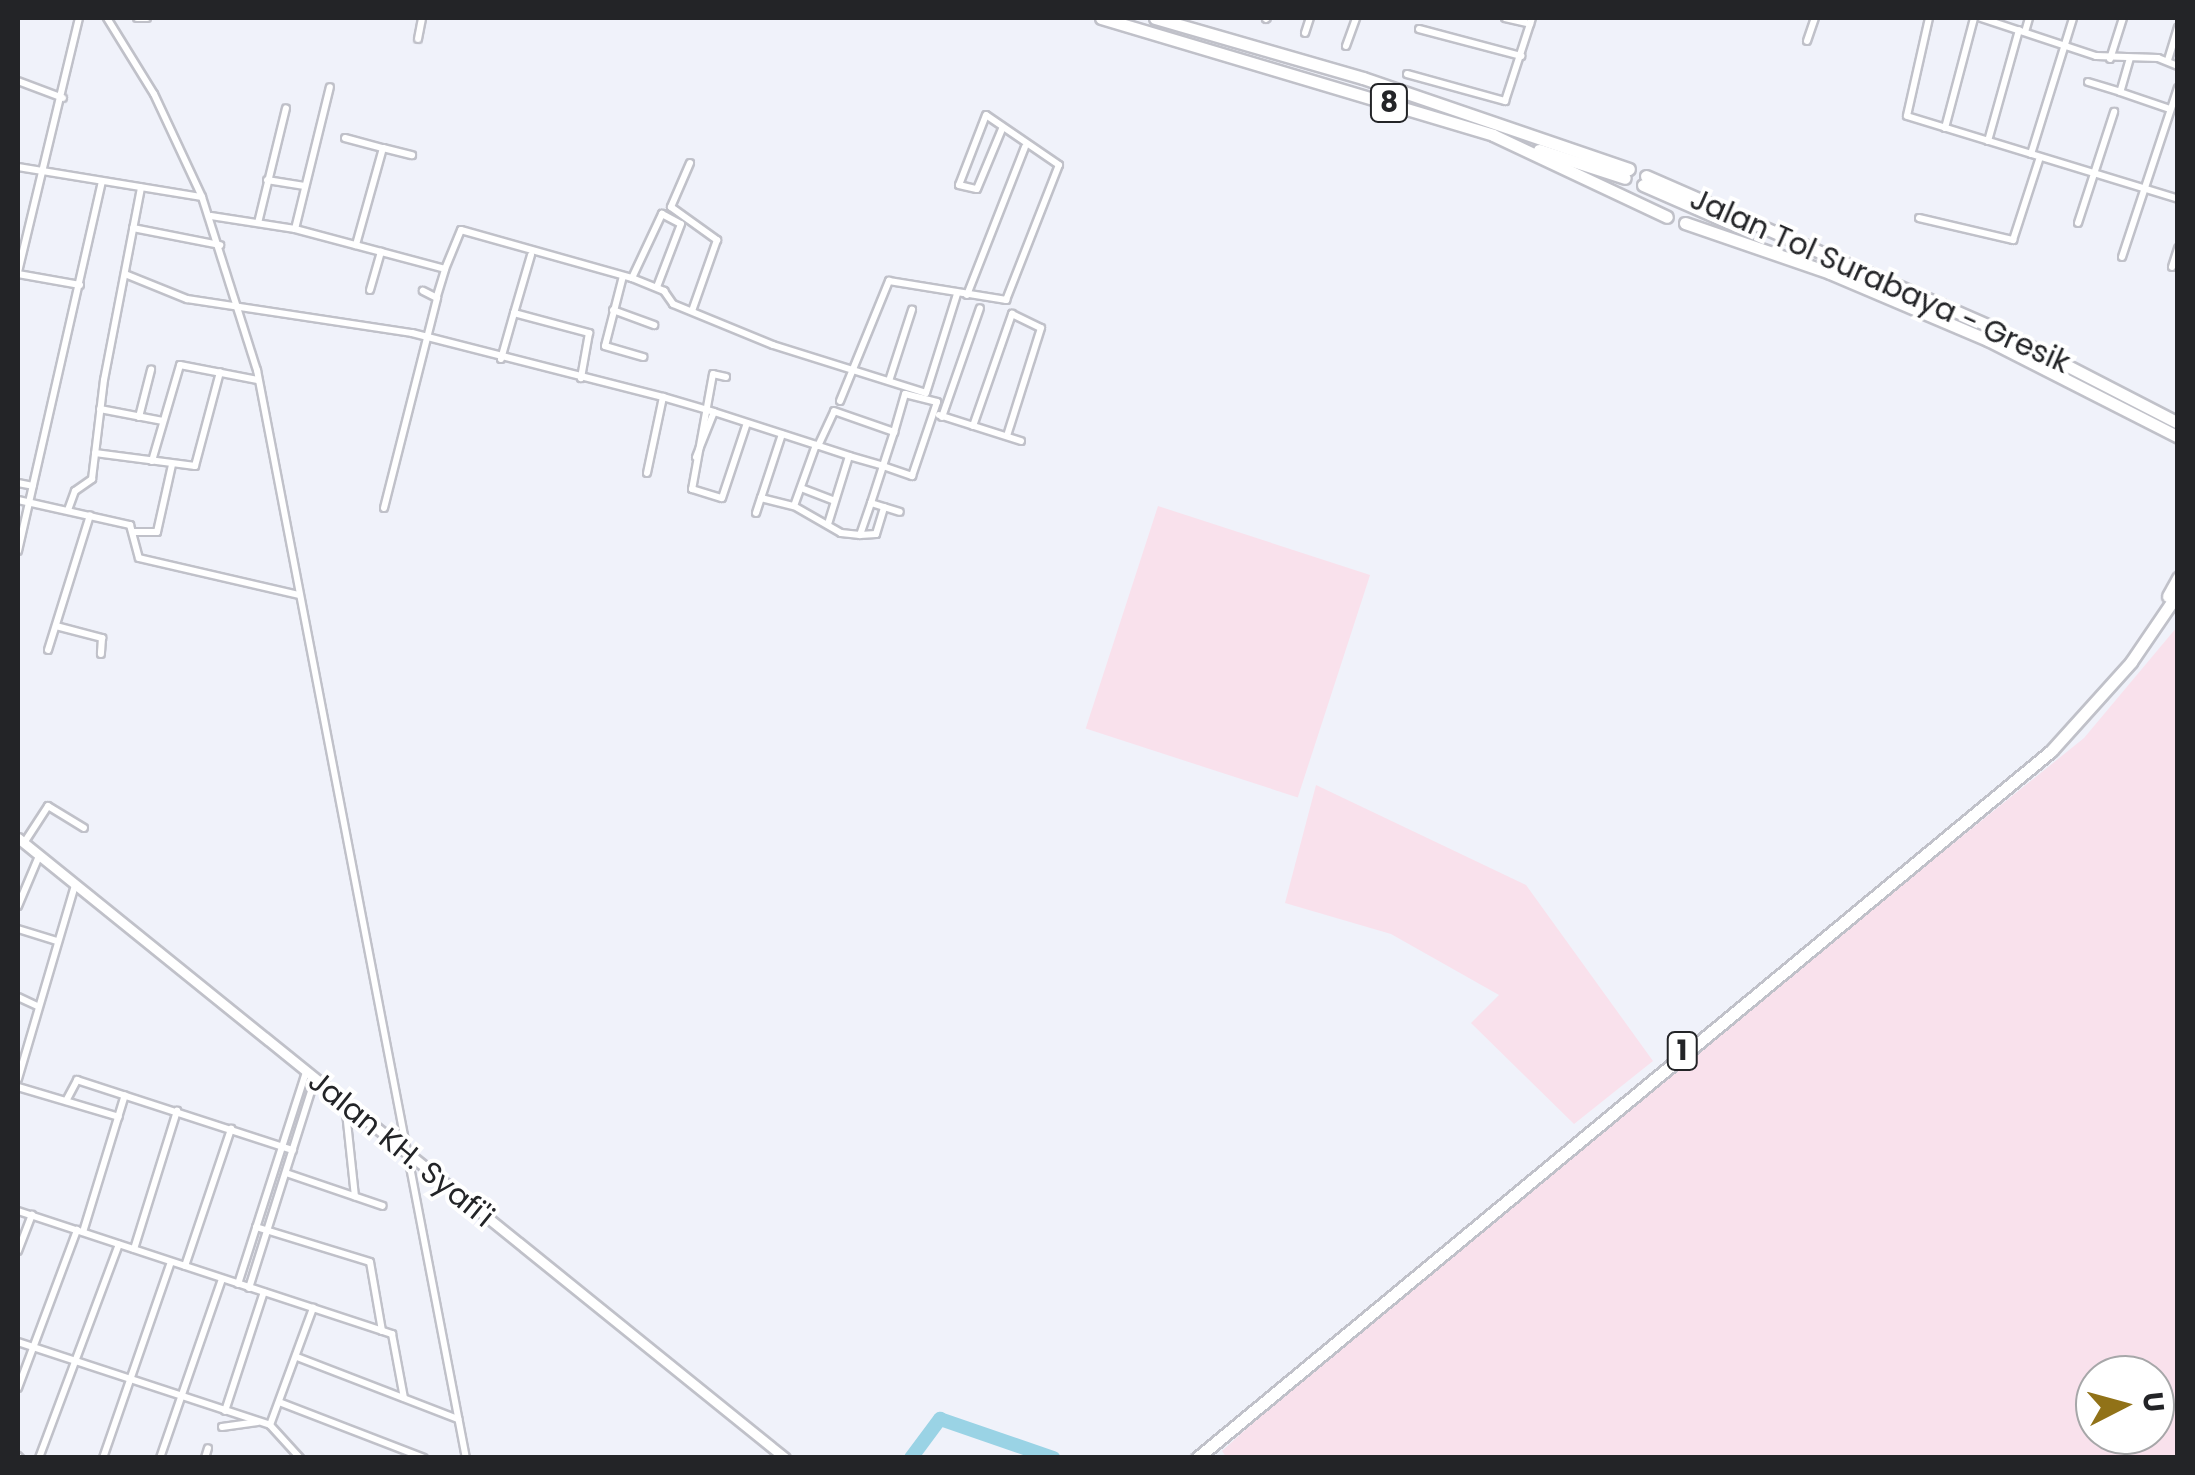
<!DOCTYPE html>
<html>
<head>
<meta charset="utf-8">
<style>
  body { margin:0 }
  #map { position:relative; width:2195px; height:1475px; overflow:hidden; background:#f0f2fa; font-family:Poppins,sans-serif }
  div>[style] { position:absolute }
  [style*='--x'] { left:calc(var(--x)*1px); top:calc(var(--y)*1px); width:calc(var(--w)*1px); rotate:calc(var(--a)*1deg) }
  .industrial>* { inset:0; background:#f9e1ec; transform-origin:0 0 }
  .river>* { height:14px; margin:-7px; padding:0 7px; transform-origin:7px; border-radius:7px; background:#9ad3e5 }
  .roads { filter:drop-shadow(2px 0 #c0c1c9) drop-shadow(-2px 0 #c0c1c9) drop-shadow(0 2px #c0c1c9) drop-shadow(0 -2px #c0c1c9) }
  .street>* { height:6px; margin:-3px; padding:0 3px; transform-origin:3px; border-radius:3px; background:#fff }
  .secondary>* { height:9px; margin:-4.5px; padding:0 4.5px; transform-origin:4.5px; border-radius:4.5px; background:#fff }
  .highway>* { height:11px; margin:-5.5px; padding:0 5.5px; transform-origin:5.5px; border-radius:5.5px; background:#fff }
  span { translate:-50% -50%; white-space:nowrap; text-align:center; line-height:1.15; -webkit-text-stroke:8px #fff; paint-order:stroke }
  .shield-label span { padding:2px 8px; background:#fff; border:2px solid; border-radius:8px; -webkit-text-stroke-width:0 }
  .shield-label { font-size:28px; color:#232427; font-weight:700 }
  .street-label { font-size:30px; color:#232427 }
  .frame { position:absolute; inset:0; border:20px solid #232427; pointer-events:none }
  .north { position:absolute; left:2075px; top:1355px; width:100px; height:100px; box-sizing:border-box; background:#fff; border:2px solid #a7a7a9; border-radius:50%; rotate:84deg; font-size:28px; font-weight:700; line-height:40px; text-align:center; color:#232427 }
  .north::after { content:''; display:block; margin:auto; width:35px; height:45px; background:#917218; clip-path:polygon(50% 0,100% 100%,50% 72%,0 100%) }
</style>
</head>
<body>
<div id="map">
  <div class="industrial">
    <div style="left:1158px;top:506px;width:223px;height:234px;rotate:18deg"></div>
    <div style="clip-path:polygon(evenodd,2177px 627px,2177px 1457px,1227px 1458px,1222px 1451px,1389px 1299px,2084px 738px,2177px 627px,2095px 1375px,2155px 1375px,2155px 1435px,2095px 1435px,2095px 1375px)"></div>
    <div style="clip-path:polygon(1316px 785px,1526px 885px,1653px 1061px,1574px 1124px,1471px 1023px,1499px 995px,1391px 934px,1285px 903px)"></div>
  </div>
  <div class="river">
    <div style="--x:911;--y:1458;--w:49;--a:-53.4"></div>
    <div style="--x:940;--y:1419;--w:120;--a:19"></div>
  </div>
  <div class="roads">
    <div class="street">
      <div style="--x:107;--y:18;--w:89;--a:58.3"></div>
      <div style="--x:154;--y:94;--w:114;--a:65"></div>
      <div style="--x:202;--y:197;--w:182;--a:72.4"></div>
      <div style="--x:257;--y:370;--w:1108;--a:79.13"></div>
      <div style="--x:137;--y:18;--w:10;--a:0"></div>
      <div style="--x:1505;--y:18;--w:26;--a:13"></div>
      <div style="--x:1929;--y:18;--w:100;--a:102.7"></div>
      <div style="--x:1907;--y:116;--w:283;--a:17"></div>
      <div style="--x:1981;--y:18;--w:121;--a:18.3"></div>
      <div style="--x:2096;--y:56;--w:62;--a:1.8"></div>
      <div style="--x:2158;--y:58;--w:22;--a:22"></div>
      <div style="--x:1266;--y:19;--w:1;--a:-45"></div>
      <div style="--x:1419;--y:29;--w:106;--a:14.8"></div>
      <div style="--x:2025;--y:32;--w:15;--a:-74"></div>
      <div style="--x:1305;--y:33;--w:16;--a:-72"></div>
      <div style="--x:418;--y:39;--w:21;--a:-79"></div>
      <div style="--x:1807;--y:41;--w:24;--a:-71"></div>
      <div style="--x:1346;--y:46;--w:30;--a:-70"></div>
      <div style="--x:2130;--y:58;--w:35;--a:106"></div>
      <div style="--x:2120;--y:92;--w:53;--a:18.8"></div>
      <div style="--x:2110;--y:59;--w:43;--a:-72.4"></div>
      <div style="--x:2168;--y:60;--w:34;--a:-73"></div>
      <div style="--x:1407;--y:74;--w:102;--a:15.4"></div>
      <div style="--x:1505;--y:101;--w:87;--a:-72"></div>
      <div style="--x:18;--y:81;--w:48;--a:20.7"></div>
      <div style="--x:2088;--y:82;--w:34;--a:17"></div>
      <div style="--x:1945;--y:128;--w:114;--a:-75.2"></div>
      <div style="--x:345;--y:138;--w:39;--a:15"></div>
      <div style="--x:383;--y:148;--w:101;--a:105.6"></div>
      <div style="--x:1988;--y:141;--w:115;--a:-74.4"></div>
      <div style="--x:383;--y:148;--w:30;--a:14"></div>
      <div style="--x:2031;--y:154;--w:142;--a:-72.8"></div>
      <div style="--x:690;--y:163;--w:48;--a:113.4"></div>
      <div style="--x:671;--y:207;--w:57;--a:35.7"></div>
      <div style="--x:717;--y:240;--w:75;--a:109.4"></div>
      <div style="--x:18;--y:167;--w:185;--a:9.3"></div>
      <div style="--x:267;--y:180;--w:38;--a:9"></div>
      <div style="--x:211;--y:216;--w:85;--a:8.8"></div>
      <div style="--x:295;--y:229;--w:155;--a:14.9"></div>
      <div style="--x:445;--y:269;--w:42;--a:-67.7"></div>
      <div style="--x:461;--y:230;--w:178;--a:15.7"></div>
      <div style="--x:632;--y:278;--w:71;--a:-64.9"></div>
      <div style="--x:662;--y:214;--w:21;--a:28"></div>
      <div style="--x:681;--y:224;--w:67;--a:110.9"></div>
      <div style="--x:1919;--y:218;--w:97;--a:13.2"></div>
      <div style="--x:2013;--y:240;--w:87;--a:-72"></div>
      <div style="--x:258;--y:223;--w:118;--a:-76.3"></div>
      <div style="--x:2078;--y:223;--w:117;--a:-72"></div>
      <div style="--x:133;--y:228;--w:89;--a:11.1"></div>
      <div style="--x:295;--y:229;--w:146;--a:-76.2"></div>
      <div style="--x:531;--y:255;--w:60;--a:106.3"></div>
      <div style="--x:514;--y:313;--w:78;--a:14.9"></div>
      <div style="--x:589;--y:333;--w:46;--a:100.1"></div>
      <div style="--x:2122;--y:257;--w:178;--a:-71.7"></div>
      <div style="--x:2172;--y:267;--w:20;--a:-72"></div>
      <div style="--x:18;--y:272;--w:261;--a:-76.5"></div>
      <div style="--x:18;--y:274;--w:63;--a:10.1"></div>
      <div style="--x:125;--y:274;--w:67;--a:22"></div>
      <div style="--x:187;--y:299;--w:228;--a:8.6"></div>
      <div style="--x:412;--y:333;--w:259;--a:14.3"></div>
      <div style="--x:663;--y:397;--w:53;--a:16.4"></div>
      <div style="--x:714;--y:412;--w:107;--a:17.9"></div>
      <div style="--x:816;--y:445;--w:35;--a:18"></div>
      <div style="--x:849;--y:456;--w:35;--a:16"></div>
      <div style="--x:883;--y:466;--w:31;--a:19"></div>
      <div style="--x:912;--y:476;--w:78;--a:-71.3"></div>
      <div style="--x:937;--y:402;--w:33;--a:-166"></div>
      <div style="--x:905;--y:394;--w:40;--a:106"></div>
      <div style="--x:894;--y:432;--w:36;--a:108"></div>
      <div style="--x:883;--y:466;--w:39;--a:108"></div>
      <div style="--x:871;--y:503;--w:34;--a:109"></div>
      <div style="--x:623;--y:276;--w:72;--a:104.4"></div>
      <div style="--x:605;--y:346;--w:40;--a:16"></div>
      <div style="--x:632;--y:278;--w:35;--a:22"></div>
      <div style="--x:664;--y:291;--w:16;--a:55"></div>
      <div style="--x:673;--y:304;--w:108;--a:22.3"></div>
      <div style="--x:773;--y:345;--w:160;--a:17.4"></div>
      <div style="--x:926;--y:393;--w:104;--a:-72.6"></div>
      <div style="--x:370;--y:290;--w:40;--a:-74"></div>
      <div style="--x:967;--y:295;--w:159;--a:-68.6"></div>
      <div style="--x:437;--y:296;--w:28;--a:-73"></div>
      <div style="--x:613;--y:310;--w:44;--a:20.1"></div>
      <div style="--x:501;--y:359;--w:48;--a:-74.2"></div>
      <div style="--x:726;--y:377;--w:13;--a:-167"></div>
      <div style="--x:713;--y:374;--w:117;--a:100.3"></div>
      <div style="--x:692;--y:489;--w:31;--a:17"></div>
      <div style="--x:722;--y:498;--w:79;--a:-71.6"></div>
      <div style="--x:889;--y:381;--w:75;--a:-72.1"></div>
      <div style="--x:840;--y:401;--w:130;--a:-67.8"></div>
      <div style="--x:889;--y:281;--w:119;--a:9.2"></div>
      <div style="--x:1006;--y:300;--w:145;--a:-68.6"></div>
      <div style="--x:1059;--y:165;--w:88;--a:-145.6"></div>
      <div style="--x:986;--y:115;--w:75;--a:111.1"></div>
      <div style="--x:959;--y:185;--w:18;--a:13"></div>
      <div style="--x:977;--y:189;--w:65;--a:-67.4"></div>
      <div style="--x:100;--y:409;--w:64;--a:10.8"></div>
      <div style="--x:939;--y:415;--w:86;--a:17.6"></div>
      <div style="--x:139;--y:417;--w:49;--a:-75.7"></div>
      <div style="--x:942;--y:417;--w:115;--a:-70.8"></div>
      <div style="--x:973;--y:426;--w:119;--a:-70.8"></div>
      <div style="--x:1012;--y:314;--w:32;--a:26"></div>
      <div style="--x:1041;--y:328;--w:113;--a:107.5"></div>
      <div style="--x:818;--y:446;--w:38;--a:-65"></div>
      <div style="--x:834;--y:411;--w:64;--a:19.3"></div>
      <div style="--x:95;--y:453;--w:101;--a:7.4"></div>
      <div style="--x:195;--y:466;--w:97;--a:-75.1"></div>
      <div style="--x:696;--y:457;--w:48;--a:-68.2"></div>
      <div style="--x:152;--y:461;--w:100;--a:-73.7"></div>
      <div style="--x:180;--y:365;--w:79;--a:10.9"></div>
      <div style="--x:647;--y:473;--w:78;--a:-78.1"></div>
      <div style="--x:18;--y:483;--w:15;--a:11"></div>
      <div style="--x:801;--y:488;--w:36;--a:21"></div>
      <div style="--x:761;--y:498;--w:67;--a:-71.8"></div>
      <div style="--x:18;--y:500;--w:115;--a:12.6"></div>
      <div style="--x:130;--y:525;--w:34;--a:75"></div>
      <div style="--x:139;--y:558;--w:164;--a:13"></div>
      <div style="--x:871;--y:503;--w:30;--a:17"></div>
      <div style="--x:794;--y:506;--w:54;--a:29.9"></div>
      <div style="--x:841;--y:533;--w:19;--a:6"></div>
      <div style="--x:860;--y:535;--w:16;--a:-4"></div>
      <div style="--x:876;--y:534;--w:28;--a:-73"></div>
      <div style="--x:384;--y:508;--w:217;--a:-75.8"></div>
      <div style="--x:437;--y:298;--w:16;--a:-153"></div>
      <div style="--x:68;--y:510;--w:20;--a:-70"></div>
      <div style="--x:75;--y:491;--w:21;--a:-35"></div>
      <div style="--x:92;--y:479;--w:100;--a:-83.1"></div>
      <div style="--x:104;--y:380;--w:196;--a:-79.1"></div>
      <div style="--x:756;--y:513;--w:16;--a:-72"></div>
      <div style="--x:761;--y:498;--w:34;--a:14"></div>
      <div style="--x:794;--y:506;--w:65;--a:-70.2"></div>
      <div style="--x:828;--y:524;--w:71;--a:-72.8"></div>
      <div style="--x:133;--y:532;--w:24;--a:0"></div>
      <div style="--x:157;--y:532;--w:69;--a:-77.4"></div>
      <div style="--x:18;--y:551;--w:378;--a:-77.2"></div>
      <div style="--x:56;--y:626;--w:48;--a:14.6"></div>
      <div style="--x:102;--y:638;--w:16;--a:94"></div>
      <div style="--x:48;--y:650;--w:141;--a:-72.7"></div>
      <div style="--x:24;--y:843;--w:44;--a:-57"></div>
      <div style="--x:48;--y:806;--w:42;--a:31.4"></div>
      <div style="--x:18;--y:906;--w:54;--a:-67.2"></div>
      <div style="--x:18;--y:929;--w:41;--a:17.1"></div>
      <div style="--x:18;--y:997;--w:21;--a:25"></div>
      <div style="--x:18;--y:1079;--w:202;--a:-73.6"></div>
      <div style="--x:18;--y:1087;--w:105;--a:16.5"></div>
      <div style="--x:66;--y:1101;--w:24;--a:-62"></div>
      <div style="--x:77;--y:1080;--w:227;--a:18"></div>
      <div style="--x:345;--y:1103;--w:94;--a:83.9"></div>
      <div style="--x:286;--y:1173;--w:102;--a:18.8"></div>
      <div style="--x:18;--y:1211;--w:394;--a:18.2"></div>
      <div style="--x:392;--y:1334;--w:65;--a:79.4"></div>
      <div style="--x:256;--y:1227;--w:119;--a:17.1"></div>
      <div style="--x:370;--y:1262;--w:70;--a:80.1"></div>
      <div style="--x:83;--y:1232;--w:143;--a:-73"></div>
      <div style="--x:134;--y:1249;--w:145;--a:-72.7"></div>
      <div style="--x:18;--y:1251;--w:39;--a:-69"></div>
      <div style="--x:185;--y:1266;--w:145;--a:-71.4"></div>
      <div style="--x:238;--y:1284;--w:223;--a:-72.2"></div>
      <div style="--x:249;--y:1288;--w:219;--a:-72.5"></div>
      <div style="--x:18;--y:1342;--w:265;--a:18.2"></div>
      <div style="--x:270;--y:1425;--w:45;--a:47.7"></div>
      <div style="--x:297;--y:1357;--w:173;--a:21.1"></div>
      <div style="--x:18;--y:1388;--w:169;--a:-69.5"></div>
      <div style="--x:279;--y:1402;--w:155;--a:21.1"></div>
      <div style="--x:225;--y:1411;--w:125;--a:-71.9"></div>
      <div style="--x:270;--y:1425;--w:125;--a:-69.8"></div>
      <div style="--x:222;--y:1427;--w:36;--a:-8"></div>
      <div style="--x:18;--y:1456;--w:3;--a:45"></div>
      <div style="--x:39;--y:1458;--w:228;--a:-69.5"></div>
      <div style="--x:103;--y:1458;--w:207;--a:-70.9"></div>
      <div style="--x:160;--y:1458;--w:189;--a:-70.9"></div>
      <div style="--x:205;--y:1458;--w:10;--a:-73"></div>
    </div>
    <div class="secondary">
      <div style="--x:18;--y:838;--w:986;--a:38.95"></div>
    </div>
    <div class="highway">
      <div style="--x:1101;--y:18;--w:409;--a:16.6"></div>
      <div style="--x:1493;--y:135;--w:192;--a:25.2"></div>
      <div style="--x:1155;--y:18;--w:216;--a:16.1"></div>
      <div style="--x:1363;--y:78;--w:281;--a:18.9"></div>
      <div style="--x:1539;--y:150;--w:90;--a:18"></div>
      <div style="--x:1646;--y:176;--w:380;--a:23.6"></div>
      <div style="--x:1994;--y:328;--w:207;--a:27.3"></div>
      <div style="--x:1643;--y:185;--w:103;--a:23.6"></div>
      <div style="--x:1685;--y:223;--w:153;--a:19"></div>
      <div style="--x:1830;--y:273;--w:172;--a:23"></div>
      <div style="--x:1988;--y:340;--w:213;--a:27"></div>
      <div style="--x:2168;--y:596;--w:21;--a:-61"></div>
      <div style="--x:1197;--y:1458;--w:1109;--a:-39.62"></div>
      <div style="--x:2051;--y:751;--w:120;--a:-48"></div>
      <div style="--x:2131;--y:662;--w:83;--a:-55.7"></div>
    </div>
  </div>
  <div class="shield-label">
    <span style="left:1389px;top:103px">8</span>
    <span style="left:1682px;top:1051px">1</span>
  </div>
  <div class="street-label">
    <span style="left:1880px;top:281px;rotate:24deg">Jalan Tol Surabaya - Gresik</span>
    <span style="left:401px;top:1149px;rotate:39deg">Jalan KH. Syafi'i</span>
  </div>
  <div class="frame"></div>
  <div class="north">U</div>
</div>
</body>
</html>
